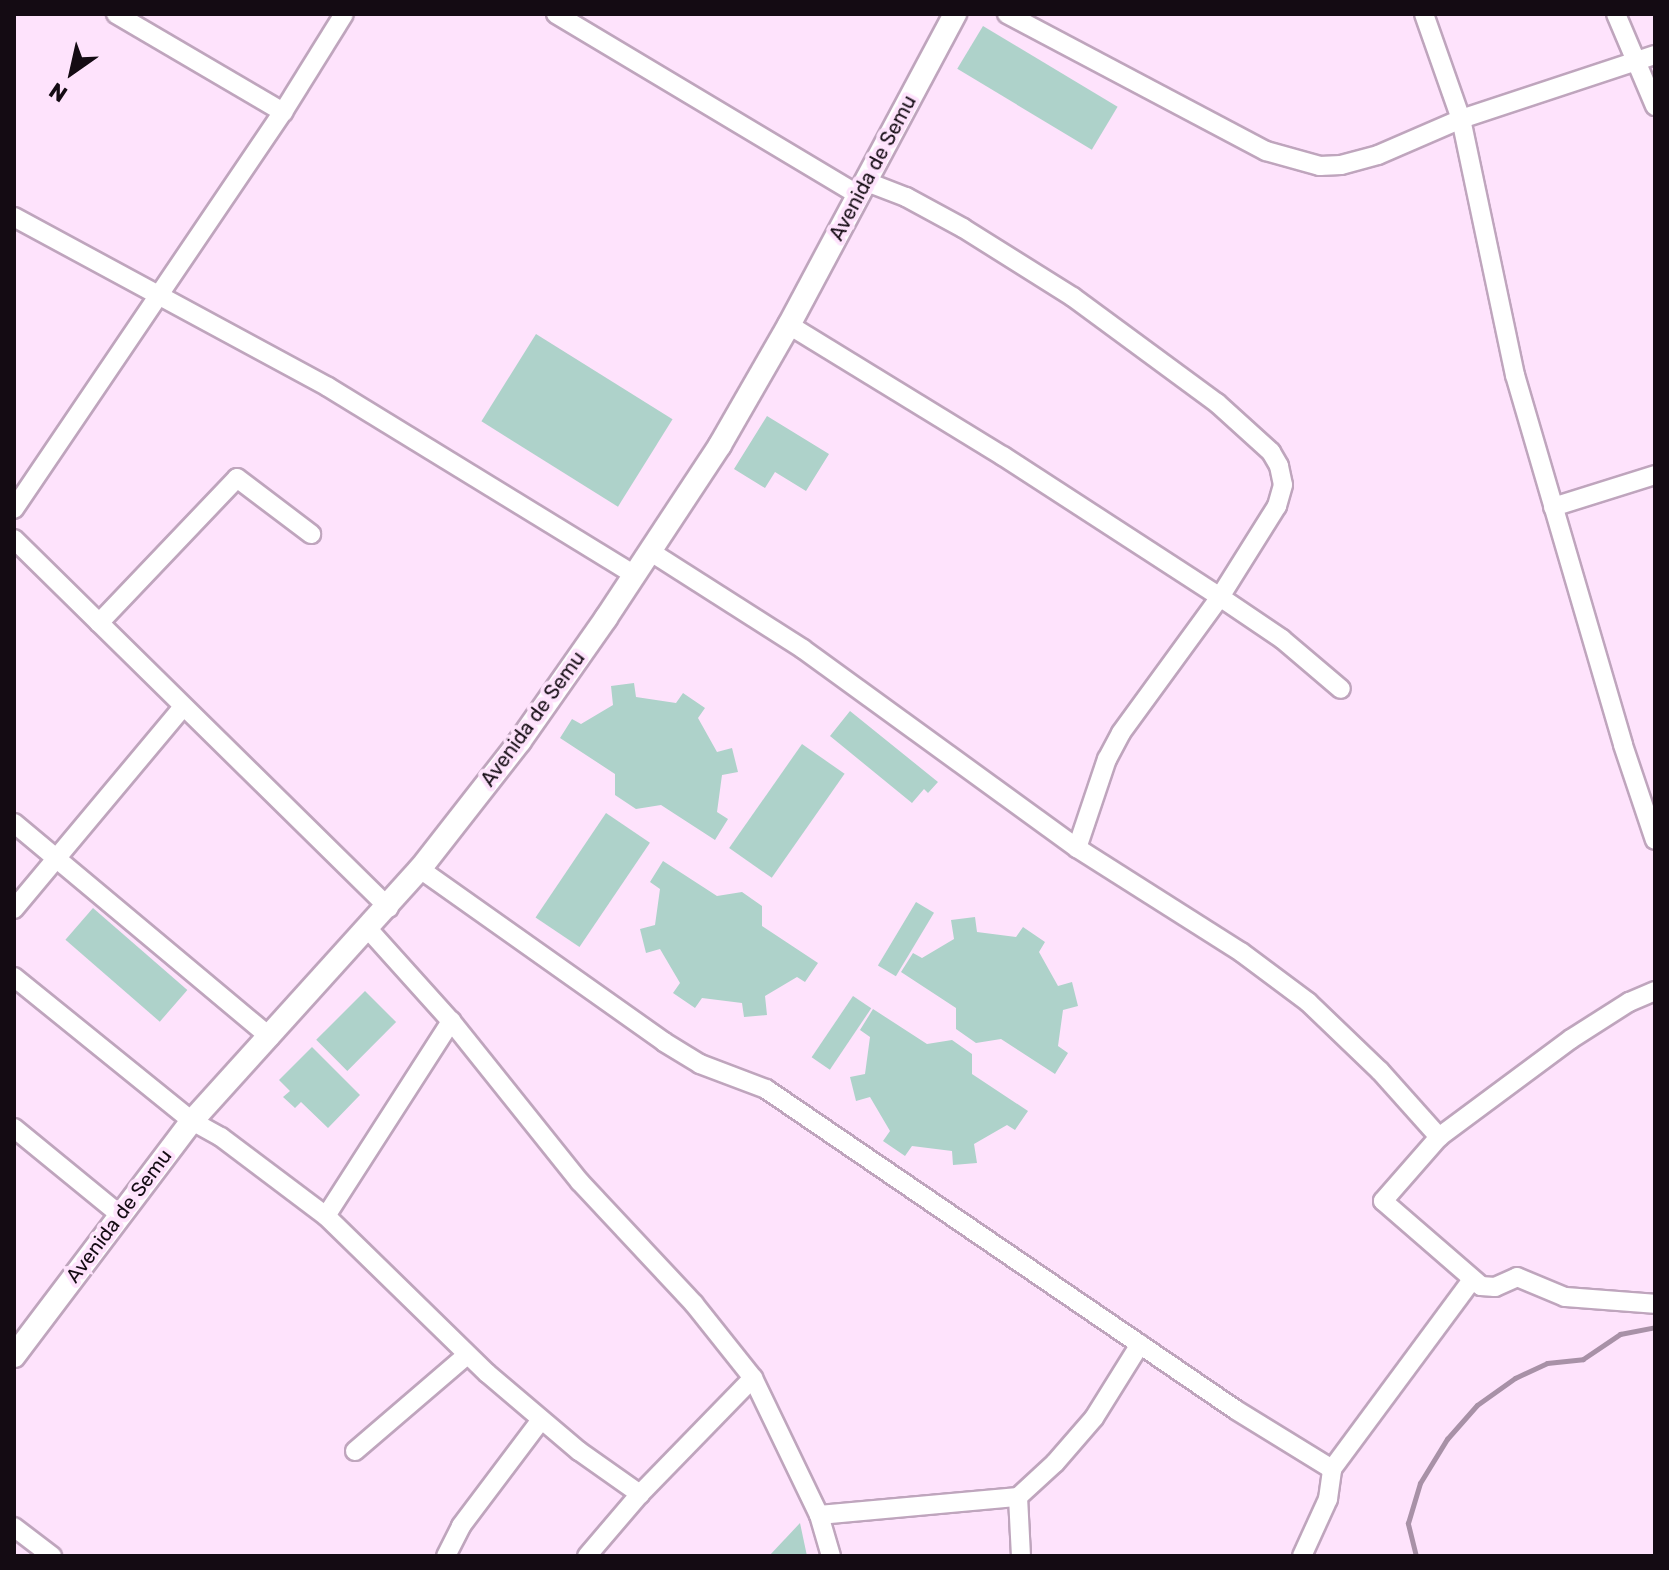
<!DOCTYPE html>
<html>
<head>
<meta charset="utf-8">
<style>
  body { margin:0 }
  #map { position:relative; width:1669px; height:1570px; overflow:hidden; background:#fee3fc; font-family:Rubik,sans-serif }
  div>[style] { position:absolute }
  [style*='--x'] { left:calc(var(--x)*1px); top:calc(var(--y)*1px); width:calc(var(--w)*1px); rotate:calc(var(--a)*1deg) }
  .stream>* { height:5px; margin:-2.5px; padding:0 2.5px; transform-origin:2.5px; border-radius:2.5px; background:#a891a7 }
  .building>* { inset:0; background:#aed2ca; transform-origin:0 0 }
  .roads { filter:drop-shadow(2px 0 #bfa5bd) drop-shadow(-2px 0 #bfa5bd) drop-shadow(0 2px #bfa5bd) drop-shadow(0 -2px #bfa5bd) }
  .minor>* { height:18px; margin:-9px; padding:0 9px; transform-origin:9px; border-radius:9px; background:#fff }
  .major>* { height:22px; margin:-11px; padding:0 11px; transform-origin:11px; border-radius:11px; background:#fff }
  span { translate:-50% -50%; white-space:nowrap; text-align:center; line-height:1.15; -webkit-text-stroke:8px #fee3fc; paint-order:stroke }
  .street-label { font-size:20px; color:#140b13 }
  .frame { position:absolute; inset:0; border:16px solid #140b13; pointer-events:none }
  .north { position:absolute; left:32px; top:32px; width:80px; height:80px; -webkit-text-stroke:6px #fee3fc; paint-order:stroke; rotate:214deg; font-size:22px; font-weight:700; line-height:32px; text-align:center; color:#140b13 }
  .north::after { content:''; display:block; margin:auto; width:28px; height:36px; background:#140b13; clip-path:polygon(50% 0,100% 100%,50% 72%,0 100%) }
</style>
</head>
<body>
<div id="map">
  <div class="stream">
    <div style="--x:1416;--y:1556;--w:34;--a:-104"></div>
    <div style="--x:1408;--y:1523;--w:42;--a:-73.3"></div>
    <div style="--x:1420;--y:1483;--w:52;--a:-58.5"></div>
    <div style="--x:1447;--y:1439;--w:45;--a:-48.6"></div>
    <div style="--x:1477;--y:1405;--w:47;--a:-35.4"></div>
    <div style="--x:1515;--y:1378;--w:35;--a:-25"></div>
    <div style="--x:1547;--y:1363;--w:36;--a:-6"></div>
    <div style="--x:1583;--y:1359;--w:45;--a:-34"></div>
    <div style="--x:1620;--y:1334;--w:36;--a:-11"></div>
  </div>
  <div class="building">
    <div style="left:983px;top:26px;width:157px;height:50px;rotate:31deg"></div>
    <div style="left:536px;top:334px;width:161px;height:103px;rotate:32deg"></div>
    <div style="clip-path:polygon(767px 416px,829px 454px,806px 491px,775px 472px,765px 488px,734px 469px)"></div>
    <div style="clip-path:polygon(634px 683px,636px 697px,676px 703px,683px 693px,705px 708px,698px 718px,717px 752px,732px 748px,738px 772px,722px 775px,717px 812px,728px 819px,715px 840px,661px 805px,636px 809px,615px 795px,615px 774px,560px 738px,572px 719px,581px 724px,613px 705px,611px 686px)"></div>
    <div style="clip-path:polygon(850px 711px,938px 782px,928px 793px,924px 789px,912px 803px,830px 736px)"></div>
    <div style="left:802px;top:744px;width:52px;height:127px;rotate:35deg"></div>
    <div style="left:606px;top:813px;width:53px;height:126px;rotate:34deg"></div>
    <div style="clip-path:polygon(663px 861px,717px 896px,742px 892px,762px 906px,762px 926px,818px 963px,805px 982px,797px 977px,765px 996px,767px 1015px,744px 1017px,742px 1003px,702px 998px,695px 1008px,673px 993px,680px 983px,660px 949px,646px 953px,640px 929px,655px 925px,660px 889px,650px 882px)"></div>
    <div style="left:916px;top:902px;width:21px;height:74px;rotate:31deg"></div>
    <div style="left:93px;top:908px;width:125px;height:42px;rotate:41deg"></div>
    <div style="clip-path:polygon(975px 917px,977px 932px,1016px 937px,1023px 927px,1045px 942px,1039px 952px,1058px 986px,1072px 982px,1078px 1006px,1063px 1010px,1058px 1046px,1068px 1053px,1055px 1074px,1001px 1039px,976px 1043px,956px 1029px,956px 1008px,901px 972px,913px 953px,922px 958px,954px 939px,951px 920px)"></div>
    <div style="left:365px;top:991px;width:44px;height:69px;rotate:45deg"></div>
    <div style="left:853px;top:996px;width:22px;height:74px;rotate:34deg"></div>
    <div style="clip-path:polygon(873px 1009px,927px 1044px,952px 1040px,972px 1054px,972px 1074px,1028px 1111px,1015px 1130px,1007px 1125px,974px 1144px,977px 1163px,953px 1165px,952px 1151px,912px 1146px,905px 1156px,883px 1141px,890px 1131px,870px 1097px,856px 1101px,850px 1077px,865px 1074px,870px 1037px,860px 1030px)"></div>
    <div style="clip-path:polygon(312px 1047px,360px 1095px,328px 1128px,301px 1102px,295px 1108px,283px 1097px,290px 1091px,279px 1080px)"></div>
    <div style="clip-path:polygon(800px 1523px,807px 1556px,769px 1556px)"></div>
  </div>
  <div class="roads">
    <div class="minor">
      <div style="--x:116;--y:14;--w:194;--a:30.4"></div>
      <div style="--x:556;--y:14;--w:353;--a:30.9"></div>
      <div style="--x:1007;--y:14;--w:293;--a:27.9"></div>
      <div style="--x:1266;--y:151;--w:56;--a:15.5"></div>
      <div style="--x:1320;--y:166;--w:21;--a:-3"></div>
      <div style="--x:1341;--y:165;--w:38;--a:-15"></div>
      <div style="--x:1378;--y:155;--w:90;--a:-23.4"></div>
      <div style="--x:1461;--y:119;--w:204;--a:-18.3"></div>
      <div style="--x:1424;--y:14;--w:111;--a:70.6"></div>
      <div style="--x:1461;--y:119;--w:262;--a:78.1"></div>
      <div style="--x:1515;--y:375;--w:385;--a:73.7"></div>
      <div style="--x:1623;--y:745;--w:100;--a:71.4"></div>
      <div style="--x:1616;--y:14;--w:100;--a:67"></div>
      <div style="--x:867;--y:182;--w:42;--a:21"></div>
      <div style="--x:906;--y:197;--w:65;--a:28.5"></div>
      <div style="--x:963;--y:228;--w:130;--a:32.1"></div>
      <div style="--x:1073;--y:297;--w:179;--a:36.4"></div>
      <div style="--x:1217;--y:403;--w:73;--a:42.2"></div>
      <div style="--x:1271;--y:452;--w:16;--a:60"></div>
      <div style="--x:1279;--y:466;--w:19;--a:78"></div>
      <div style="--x:1283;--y:485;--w:22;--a:106"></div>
      <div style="--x:1277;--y:506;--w:107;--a:122.1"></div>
      <div style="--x:1220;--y:597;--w:168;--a:126.1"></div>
      <div style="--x:1121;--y:733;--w:30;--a:118"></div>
      <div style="--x:1107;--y:759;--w:94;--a:108.6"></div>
      <div style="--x:14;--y:217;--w:357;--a:28.4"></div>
      <div style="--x:328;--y:387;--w:360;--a:31.5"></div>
      <div style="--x:789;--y:325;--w:251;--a:31.5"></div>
      <div style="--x:1003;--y:456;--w:259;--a:33"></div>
      <div style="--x:1220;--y:597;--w:75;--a:34.1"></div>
      <div style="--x:1282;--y:639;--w:77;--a:40.3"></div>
      <div style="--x:1553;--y:507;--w:107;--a:-17.4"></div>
      <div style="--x:14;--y:509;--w:480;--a:-55.9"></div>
      <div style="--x:283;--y:112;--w:115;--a:-58.1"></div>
      <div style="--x:14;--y:539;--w:526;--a:44.54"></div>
      <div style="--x:651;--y:552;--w:180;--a:32.5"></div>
      <div style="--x:803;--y:649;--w:339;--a:36"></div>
      <div style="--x:1077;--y:848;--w:194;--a:32.4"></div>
      <div style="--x:1241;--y:952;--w:84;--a:36.7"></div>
      <div style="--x:1308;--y:1002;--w:100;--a:43.8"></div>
      <div style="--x:1380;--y:1071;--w:89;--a:48.2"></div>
      <div style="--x:99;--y:623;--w:200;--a:-46.4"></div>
      <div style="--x:237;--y:478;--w:93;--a:37.1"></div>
      <div style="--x:14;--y:823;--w:334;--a:39.9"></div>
      <div style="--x:420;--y:869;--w:299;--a:35.3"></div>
      <div style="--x:664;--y:1042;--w:42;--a:31.4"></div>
      <div style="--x:700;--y:1064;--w:71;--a:20.7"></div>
      <div style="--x:766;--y:1089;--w:569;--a:34.33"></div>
      <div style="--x:1236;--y:1410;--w:113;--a:31.6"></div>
      <div style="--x:14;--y:909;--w:262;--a:-50.1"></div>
      <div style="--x:369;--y:930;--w:122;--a:48"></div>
      <div style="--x:451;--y:1021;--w:206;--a:51.3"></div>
      <div style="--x:580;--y:1182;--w:167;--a:46.9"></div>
      <div style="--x:694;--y:1304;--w:95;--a:51.4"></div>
      <div style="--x:753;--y:1378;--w:152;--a:64.3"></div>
      <div style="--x:819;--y:1515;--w:43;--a:73.7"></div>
      <div style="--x:14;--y:977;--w:229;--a:39"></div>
      <div style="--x:192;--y:1121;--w:33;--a:29"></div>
      <div style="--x:221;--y:1137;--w:131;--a:37"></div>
      <div style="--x:326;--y:1216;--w:225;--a:44.3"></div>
      <div style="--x:487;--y:1373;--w:121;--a:40.3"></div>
      <div style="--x:579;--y:1451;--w:75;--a:35.2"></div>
      <div style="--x:1655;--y:991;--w:28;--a:157"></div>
      <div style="--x:1629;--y:1002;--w:69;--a:147.5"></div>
      <div style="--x:1571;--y:1039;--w:164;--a:143.4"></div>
      <div style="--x:1439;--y:1137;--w:85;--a:131.2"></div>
      <div style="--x:1383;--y:1201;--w:130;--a:40.9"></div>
      <div style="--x:1481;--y:1286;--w:14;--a:4"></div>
      <div style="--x:1495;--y:1287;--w:24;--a:-24"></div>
      <div style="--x:1517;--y:1277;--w:52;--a:22.6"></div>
      <div style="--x:1565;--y:1297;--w:90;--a:4.4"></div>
      <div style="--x:14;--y:1128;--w:136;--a:39.3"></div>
      <div style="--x:326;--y:1216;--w:232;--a:-57.3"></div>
      <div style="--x:355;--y:1451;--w:148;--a:-40.6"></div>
      <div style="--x:1018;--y:1497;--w:59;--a:87.1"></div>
      <div style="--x:819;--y:1515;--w:200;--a:-5.2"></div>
      <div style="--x:1018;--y:1497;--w:50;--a:-42.6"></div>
      <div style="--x:1055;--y:1463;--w:60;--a:-49.1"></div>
      <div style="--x:1094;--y:1418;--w:87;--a:-58.1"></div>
      <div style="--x:14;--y:1527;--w:48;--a:37.3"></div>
      <div style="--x:446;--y:1556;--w:34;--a:-63"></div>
      <div style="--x:461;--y:1526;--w:133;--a:-53"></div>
      <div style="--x:587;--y:1556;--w:82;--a:-49.5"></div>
      <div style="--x:640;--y:1494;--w:162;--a:-45.8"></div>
      <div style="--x:1302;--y:1556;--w:63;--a:-65.5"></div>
      <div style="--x:1328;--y:1499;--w:30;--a:-82"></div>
      <div style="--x:1332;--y:1469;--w:235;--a:-53.5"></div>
    </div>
    <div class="major">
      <div style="--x:14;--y:1356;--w:295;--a:-52.9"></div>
      <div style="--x:192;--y:1121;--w:340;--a:-47.9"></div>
      <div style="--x:420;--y:869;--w:162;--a:-52"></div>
      <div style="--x:520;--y:741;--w:150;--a:-55"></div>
      <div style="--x:606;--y:618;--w:207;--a:-56.6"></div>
      <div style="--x:720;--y:445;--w:138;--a:-60.1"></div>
      <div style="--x:789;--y:325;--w:353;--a:-61.9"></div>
    </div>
  </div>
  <div class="street-label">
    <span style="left:873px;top:168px;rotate:-62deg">Avenida de Semu</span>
    <span style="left:533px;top:719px;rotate:-54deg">Avenida de Semu</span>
    <span style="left:119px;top:1216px;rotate:-53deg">Avenida de Semu</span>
  </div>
  <div class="frame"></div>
  <div class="north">N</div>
</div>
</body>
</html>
